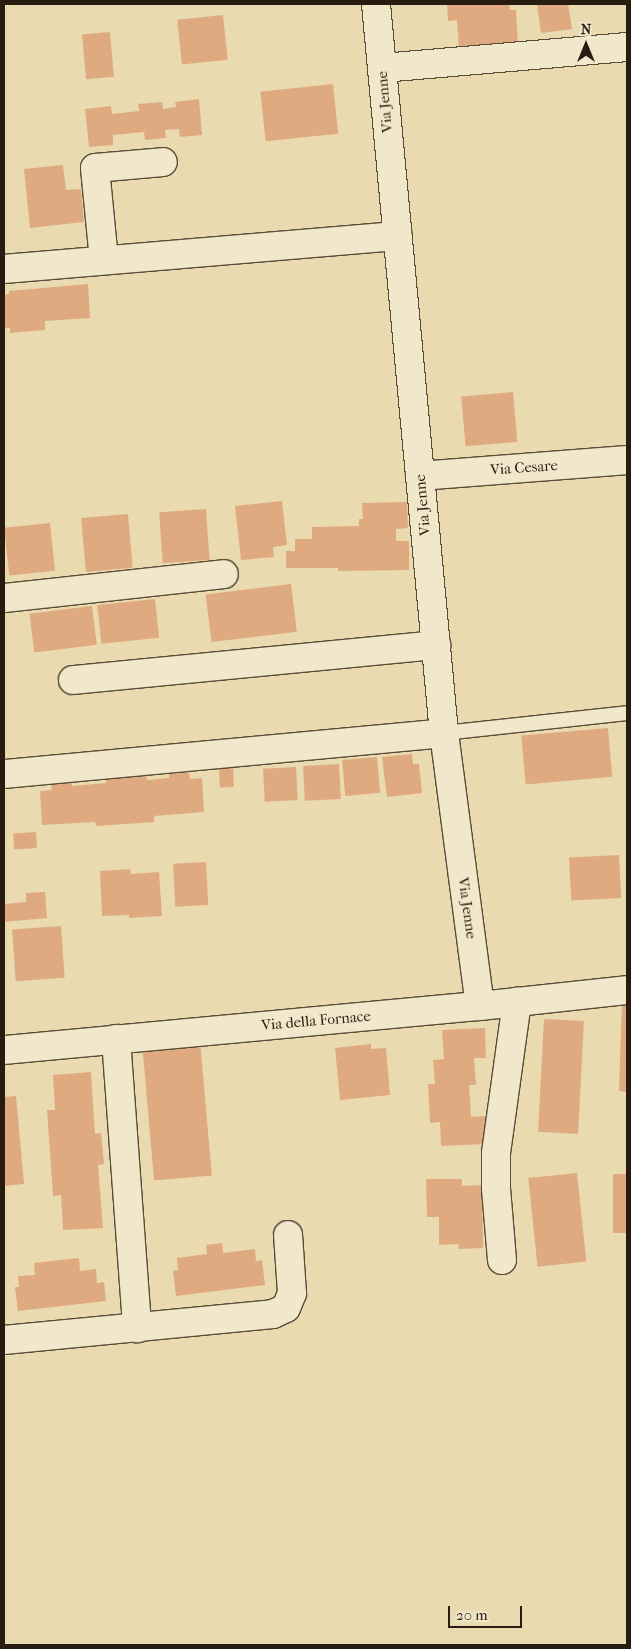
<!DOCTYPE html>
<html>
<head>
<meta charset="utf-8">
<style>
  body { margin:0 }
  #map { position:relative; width:631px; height:1649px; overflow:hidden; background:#eadaaf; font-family:"IM FELL French Canon",serif }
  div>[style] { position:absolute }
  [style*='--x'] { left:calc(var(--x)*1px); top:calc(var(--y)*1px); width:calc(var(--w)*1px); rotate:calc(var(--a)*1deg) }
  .building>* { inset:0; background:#e0aa81; transform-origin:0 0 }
  .roads { filter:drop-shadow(1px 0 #584c38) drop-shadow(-1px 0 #584c38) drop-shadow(0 1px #584c38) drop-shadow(0 -1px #584c38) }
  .lane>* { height:14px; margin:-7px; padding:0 7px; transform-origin:7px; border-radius:7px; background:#f1e7cb }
  .street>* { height:28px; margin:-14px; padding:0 14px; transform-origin:14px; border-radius:14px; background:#f1e7cb }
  span { translate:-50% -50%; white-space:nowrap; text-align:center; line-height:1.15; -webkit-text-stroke:4px #f1e7cb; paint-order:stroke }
  .street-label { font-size:15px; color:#281c10 }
  .frame { position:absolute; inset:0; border:5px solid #281c10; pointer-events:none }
  .north { position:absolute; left:561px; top:20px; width:50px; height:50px; -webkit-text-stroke:4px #f1e7cb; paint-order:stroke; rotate:0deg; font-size:14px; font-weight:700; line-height:20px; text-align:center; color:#281c10 }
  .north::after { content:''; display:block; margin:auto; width:18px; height:22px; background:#281c10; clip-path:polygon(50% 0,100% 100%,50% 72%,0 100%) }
  .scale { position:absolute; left:448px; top:1606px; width:74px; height:22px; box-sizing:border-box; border:2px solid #281c10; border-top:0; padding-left:6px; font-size:15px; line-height:18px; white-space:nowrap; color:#281c10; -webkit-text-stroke:4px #f1e7cb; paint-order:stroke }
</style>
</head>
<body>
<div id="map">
  <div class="building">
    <div style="clip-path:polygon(447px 4px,509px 4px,510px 10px,516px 10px,518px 44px,459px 48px,457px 20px,448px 21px)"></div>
    <div style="clip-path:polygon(537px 4px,568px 4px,572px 29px,541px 33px)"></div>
    <div style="left:223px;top:15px;width:45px;height:46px;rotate:84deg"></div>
    <div style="left:110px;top:32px;width:45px;height:28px;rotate:85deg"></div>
    <div style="left:333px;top:84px;width:50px;height:73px;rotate:84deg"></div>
    <div style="clip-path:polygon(199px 99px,202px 135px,180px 137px,179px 129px,165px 130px,166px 138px,145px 140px,144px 132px,113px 135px,113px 145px,89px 147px,85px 109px,111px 106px,112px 114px,139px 111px,138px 104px,162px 102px,163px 109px,176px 107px,175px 102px)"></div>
    <div style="clip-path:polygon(63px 165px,66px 190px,81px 189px,84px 222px,30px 228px,24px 169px)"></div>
    <div style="clip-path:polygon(88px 284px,90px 318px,45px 321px,45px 330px,10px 333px,10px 328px,4px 328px,4px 295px,9px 294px,9px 291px)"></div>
    <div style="left:513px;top:392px;width:50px;height:52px;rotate:85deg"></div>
    <div style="clip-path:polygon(282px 501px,287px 545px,273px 547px,274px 557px,241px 560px,235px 506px)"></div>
    <div style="clip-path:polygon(407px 502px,408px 528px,396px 529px,396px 541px,409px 541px,409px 570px,338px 571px,338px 568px,286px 568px,286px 551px,295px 551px,295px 539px,312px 539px,312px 527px,359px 526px,359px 519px,363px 519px,362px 503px)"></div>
    <div style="left:206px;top:509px;width:51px;height:47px;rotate:86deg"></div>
    <div style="left:128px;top:514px;width:54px;height:47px;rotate:85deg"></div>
    <div style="left:50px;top:523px;width:48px;height:46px;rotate:84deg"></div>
    <div style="left:291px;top:584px;width:48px;height:86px;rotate:83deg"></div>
    <div style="left:155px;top:599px;width:39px;height:58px;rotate:84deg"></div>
    <div style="left:92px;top:606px;width:39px;height:63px;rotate:83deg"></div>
    <div style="left:608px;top:728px;width:49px;height:87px;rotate:85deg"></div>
    <div style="clip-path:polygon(412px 754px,413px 764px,419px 764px,422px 793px,387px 797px,382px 757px)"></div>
    <div style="left:377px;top:757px;width:36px;height:35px;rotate:85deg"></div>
    <div style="left:233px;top:763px;width:24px;height:14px;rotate:88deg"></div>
    <div style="left:339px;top:764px;width:35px;height:36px;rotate:87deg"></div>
    <div style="left:296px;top:767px;width:33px;height:33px;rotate:87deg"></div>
    <div style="clip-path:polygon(146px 772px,147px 780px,169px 778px,169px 774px,189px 772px,190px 779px,202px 778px,204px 812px,154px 816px,154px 822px,96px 826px,95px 822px,42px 825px,40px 791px,52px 790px,51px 784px,72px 782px,72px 786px,106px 783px,106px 775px)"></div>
    <div style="left:36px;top:832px;width:16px;height:23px;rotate:86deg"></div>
    <div style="left:619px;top:855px;width:43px;height:50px;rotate:87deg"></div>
    <div style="left:206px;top:862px;width:43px;height:33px;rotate:87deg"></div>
    <div style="clip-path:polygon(130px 869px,131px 874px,159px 872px,162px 916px,129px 918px,129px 915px,102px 916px,100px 871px)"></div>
    <div style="clip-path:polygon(45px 892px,47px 918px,4px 922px,4px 904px,26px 902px,26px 893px)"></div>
    <div style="left:61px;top:926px;width:52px;height:49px;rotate:86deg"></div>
    <div style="clip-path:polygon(622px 1004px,627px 1004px,627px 1092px,619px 1091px)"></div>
    <div style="left:544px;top:1019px;width:40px;height:113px;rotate:3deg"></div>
    <div style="clip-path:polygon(485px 1028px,486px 1058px,474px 1058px,476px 1085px,469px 1085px,471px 1117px,486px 1116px,487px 1144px,441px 1146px,440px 1122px,430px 1123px,428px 1084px,435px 1084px,433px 1060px,444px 1059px,442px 1030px)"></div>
    <div style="left:200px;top:1040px;width:136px;height:58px;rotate:85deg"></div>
    <div style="clip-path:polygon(371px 1044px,371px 1049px,386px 1048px,390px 1095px,340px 1100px,335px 1048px)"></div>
    <div style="clip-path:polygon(91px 1072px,95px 1134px,101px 1133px,104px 1164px,98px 1165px,103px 1228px,63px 1230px,61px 1195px,53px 1196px,47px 1110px,55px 1110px,53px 1075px)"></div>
    <div style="clip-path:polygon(16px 1096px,24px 1184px,4px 1186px,4px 1097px)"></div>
    <div style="left:577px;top:1173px;width:89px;height:49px;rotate:84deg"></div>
    <div style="left:613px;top:1174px;width:14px;height:59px"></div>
    <div style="clip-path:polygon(426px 1179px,462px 1179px,462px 1186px,482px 1185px,483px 1248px,459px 1249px,458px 1244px,439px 1245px,439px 1217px,427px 1217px)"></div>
    <div style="clip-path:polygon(222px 1243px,223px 1253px,255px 1249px,256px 1261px,262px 1260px,265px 1285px,176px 1296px,173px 1271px,178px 1270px,177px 1258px,207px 1254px,206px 1245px)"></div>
    <div style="clip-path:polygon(79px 1258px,80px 1271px,96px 1269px,97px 1283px,104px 1282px,106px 1301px,18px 1311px,15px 1287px,19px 1287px,18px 1276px,35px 1275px,34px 1263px)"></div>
  </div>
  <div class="roads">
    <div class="lane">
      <div style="--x:444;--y:733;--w:184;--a:-6.2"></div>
    </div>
    <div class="street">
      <div style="--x:376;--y:4;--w:732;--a:84.67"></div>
      <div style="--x:444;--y:733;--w:275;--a:82.5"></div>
      <div style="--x:382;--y:68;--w:246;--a:-4.9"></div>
      <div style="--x:104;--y:260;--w:92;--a:-95.6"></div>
      <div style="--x:95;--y:168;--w:68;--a:-5"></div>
      <div style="--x:4;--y:269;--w:395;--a:-4.8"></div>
      <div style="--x:420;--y:476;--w:208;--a:-4.4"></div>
      <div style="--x:4;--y:598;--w:221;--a:-6.2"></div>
      <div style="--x:73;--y:680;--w:365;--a:-5.5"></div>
      <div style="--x:4;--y:774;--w:442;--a:-5.3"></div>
      <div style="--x:116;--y:1039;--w:290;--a:85.8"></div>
      <div style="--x:4;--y:1050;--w:478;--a:-5.3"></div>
      <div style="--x:480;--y:1006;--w:148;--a:-6.2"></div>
      <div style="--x:502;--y:1260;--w:72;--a:-94.8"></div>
      <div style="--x:496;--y:1188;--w:35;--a:-90"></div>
      <div style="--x:496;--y:1153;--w:153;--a:-82.1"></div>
      <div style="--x:4;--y:1340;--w:270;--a:-5.5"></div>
      <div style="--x:273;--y:1314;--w:14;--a:-25"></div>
      <div style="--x:286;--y:1308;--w:16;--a:-68"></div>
      <div style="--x:292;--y:1293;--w:58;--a:-93.9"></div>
    </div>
  </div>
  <div class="street-label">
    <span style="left:385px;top:102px;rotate:-95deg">Via Jenne</span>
    <span style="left:524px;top:468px;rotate:-4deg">Via Cesare</span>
    <span style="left:423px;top:505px;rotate:-95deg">Via Jenne</span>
    <span style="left:467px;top:908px;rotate:82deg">Via Jenne</span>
    <span style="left:316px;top:1021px;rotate:-5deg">Via della Fornace</span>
  </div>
  <div class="frame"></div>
  <div class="north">N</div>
  <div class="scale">20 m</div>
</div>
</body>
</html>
